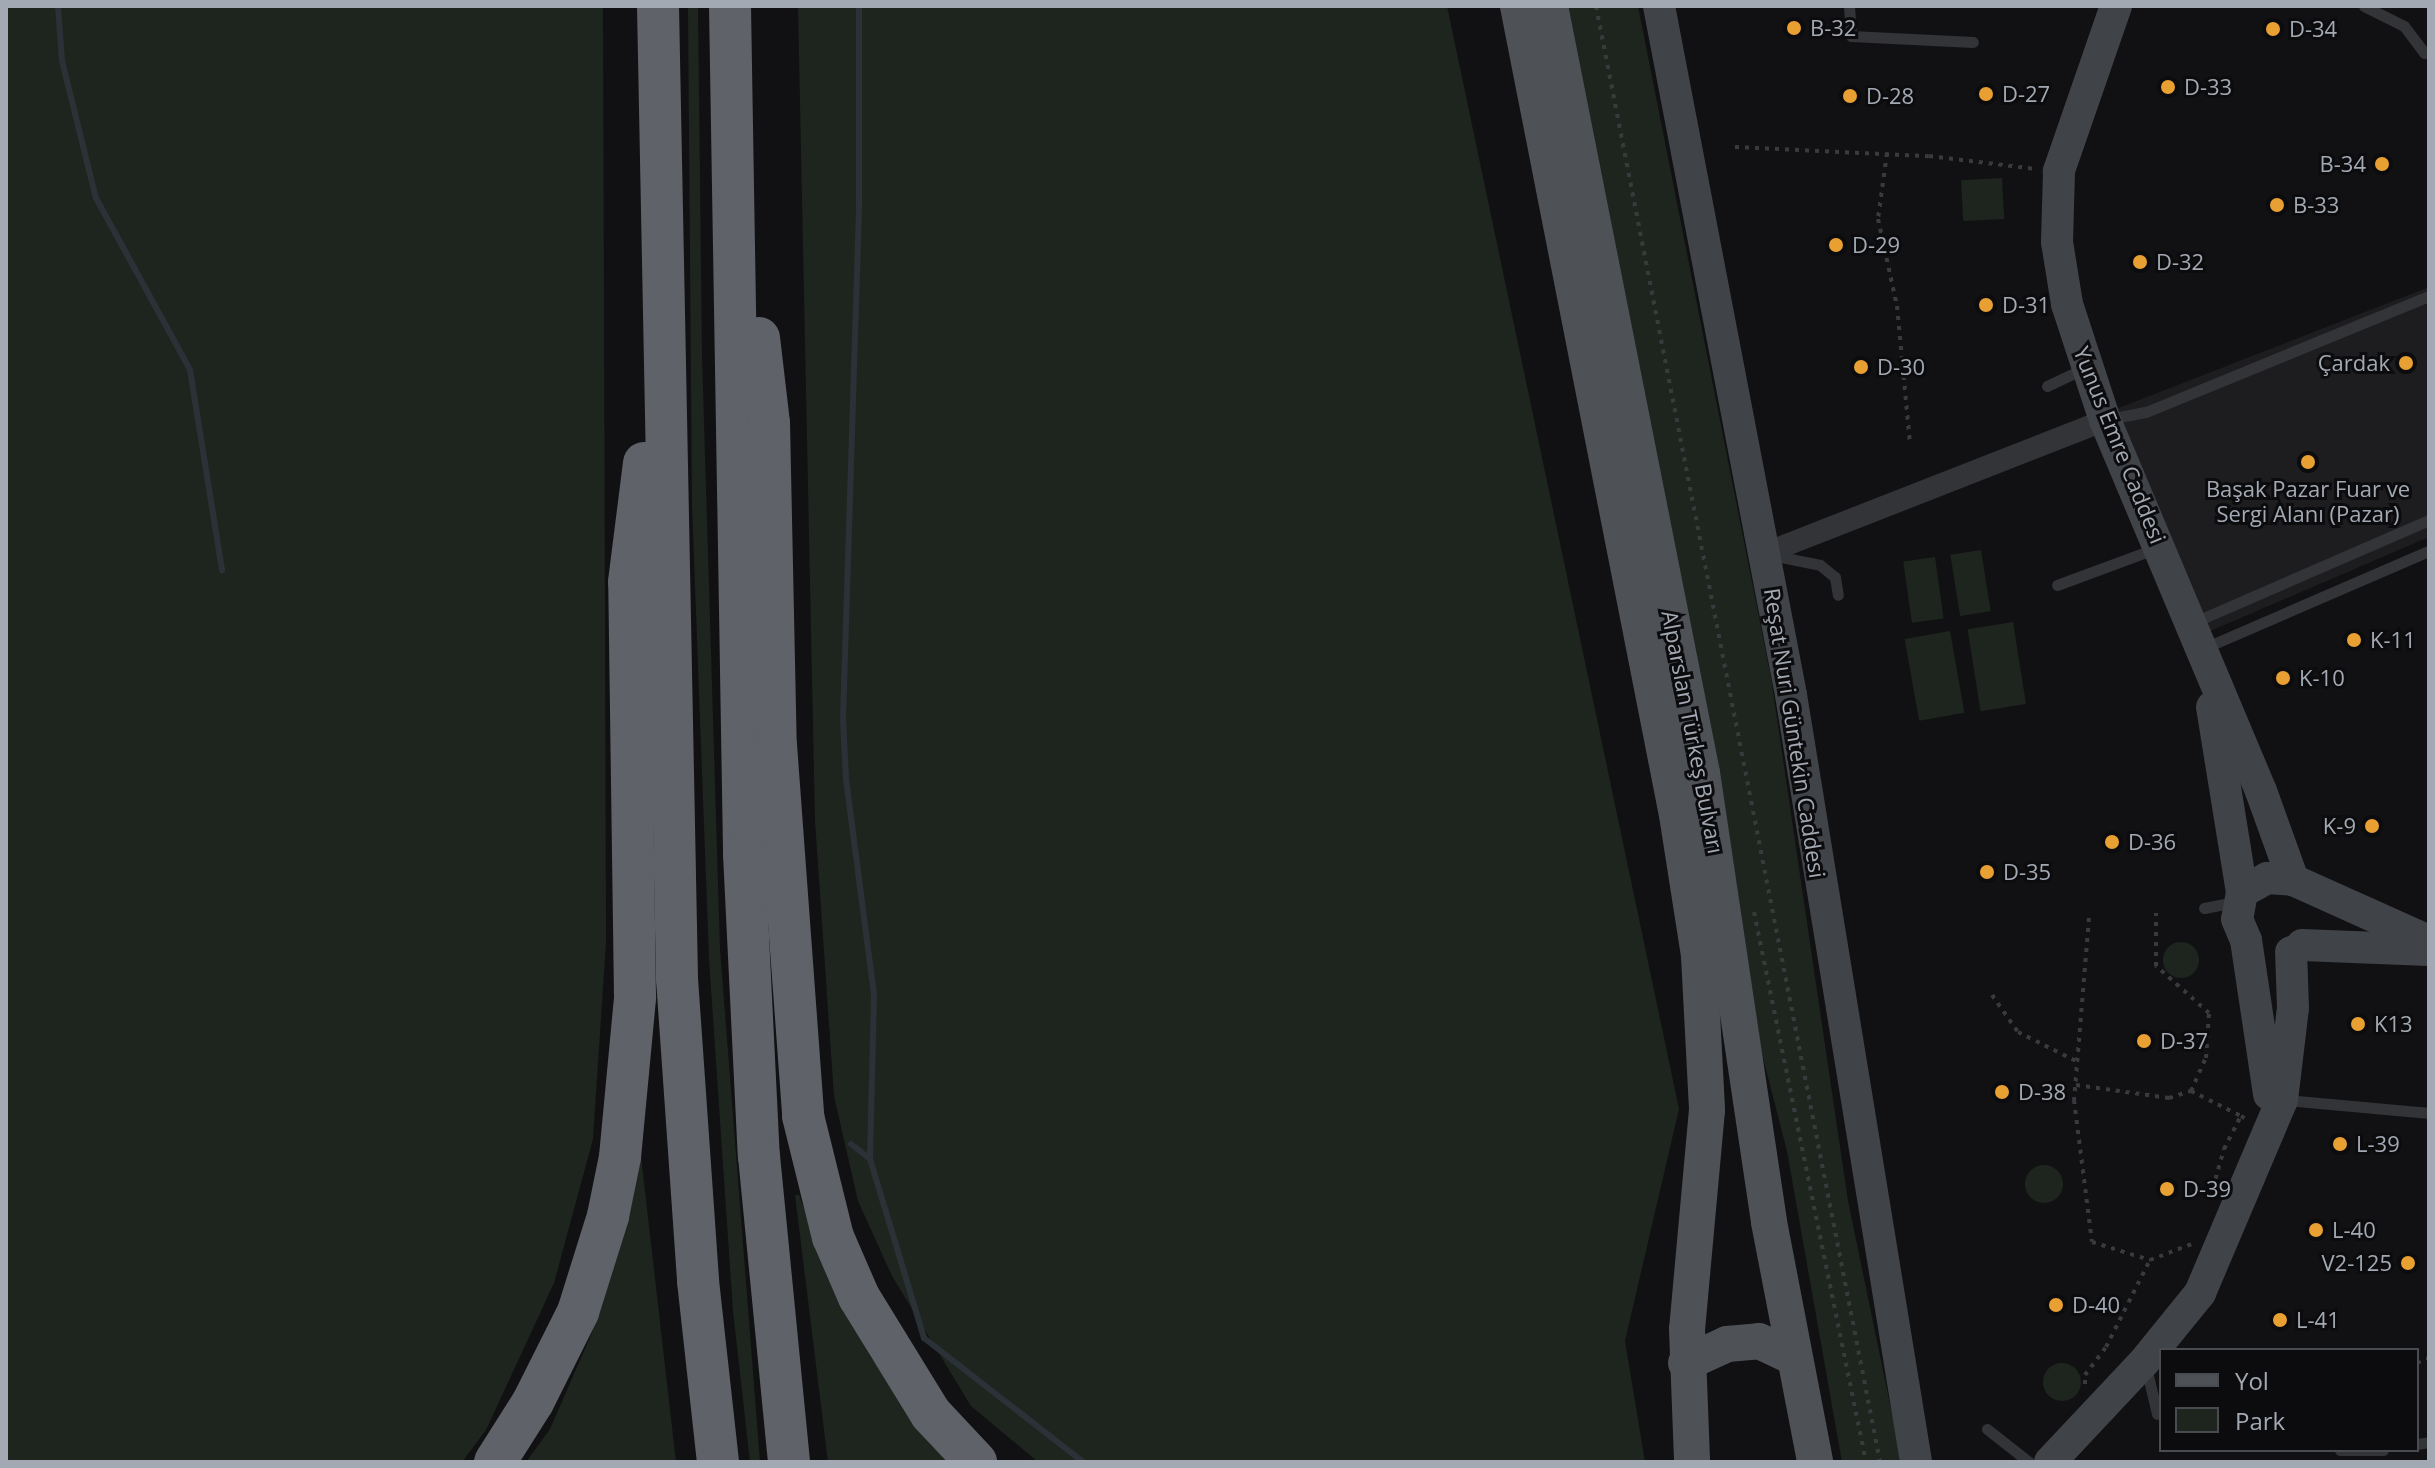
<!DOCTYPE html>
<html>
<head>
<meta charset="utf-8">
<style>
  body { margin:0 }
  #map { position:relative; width:2435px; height:1468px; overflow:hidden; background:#111113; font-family:"Open Sans",sans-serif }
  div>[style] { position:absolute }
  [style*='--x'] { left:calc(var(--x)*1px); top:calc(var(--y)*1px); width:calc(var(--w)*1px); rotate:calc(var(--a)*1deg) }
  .built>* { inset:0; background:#1d1d20 }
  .green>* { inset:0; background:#1e251e; transform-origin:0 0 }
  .round { border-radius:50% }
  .stream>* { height:6px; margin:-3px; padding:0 3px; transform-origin:3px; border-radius:3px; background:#2a3238 }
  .path>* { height:4px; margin-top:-2px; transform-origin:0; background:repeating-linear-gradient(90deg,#383a3e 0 4px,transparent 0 10px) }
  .lane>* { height:11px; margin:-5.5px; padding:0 5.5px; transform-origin:5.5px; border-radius:5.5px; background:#323437 }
  .street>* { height:22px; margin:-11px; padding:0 11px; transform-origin:11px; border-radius:11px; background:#323437 }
  .secondary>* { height:32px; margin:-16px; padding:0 16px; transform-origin:16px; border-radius:16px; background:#404347 }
  .primary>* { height:36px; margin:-18px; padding:0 18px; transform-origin:18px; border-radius:18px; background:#4e5156 }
  .highway>* { height:42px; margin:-21px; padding:0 21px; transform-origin:21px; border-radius:21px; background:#5f6268 }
  .dots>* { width:22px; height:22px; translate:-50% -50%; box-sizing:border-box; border:4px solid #0c0c0e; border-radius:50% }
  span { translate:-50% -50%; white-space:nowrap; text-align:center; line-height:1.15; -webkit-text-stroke:6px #0c0c0e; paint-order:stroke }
  .poi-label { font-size:22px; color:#a3a9b3 }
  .left { translate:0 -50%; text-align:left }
  .right { translate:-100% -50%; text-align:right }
  .street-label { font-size:22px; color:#a3a9b3 }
  .frame { position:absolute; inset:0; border:8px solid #a3a9b3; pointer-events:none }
  .legend { position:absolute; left:2159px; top:1348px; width:260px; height:104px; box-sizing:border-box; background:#0c0c0e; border:2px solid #484b50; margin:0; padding:10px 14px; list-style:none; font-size:24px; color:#a3a9b3 }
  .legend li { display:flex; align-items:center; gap:16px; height:40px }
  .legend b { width:40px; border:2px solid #484b50 }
</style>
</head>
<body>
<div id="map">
  <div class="built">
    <div style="clip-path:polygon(2429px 287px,2429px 537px,2208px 632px,2116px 409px)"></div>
  </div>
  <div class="green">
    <div style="clip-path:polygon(6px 6px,603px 6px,606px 942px,593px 1139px,554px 1283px,486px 1430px,462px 1462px,6px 1462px)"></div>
    <div style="clip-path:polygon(688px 6px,698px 6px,702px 356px,720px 949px,760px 1462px,750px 1462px,733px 1311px,709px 959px,692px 505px)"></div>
    <div style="clip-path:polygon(798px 6px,1447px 6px,1679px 1109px,1625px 1341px,1645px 1462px,1038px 1462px,971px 1406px,892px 1276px,858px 1201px,834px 1096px,815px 821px)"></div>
    <div style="clip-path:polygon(1566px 6px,1638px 6px,1771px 678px,1848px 1201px,1902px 1462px,1842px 1462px,1787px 1151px,1762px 1054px,1733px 859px)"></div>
    <div style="left:2002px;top:178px;width:41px;height:41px;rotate:87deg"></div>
    <div style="left:1981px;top:550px;width:62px;height:31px;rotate:81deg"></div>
    <div style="left:1935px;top:557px;width:62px;height:32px;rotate:82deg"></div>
    <div style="left:2013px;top:622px;width:83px;height:46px;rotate:81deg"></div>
    <div style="left:1950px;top:631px;width:83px;height:46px;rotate:80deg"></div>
    <div class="round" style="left:2163px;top:942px;width:36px;height:36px"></div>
    <div style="clip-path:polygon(641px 1156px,676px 1462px,526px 1462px,550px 1429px,591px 1335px,621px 1243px)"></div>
    <div class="round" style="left:2025px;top:1165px;width:38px;height:38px"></div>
    <div style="clip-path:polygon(795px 1195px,799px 1195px,831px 1277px,870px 1356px,948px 1462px,828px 1462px)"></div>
    <div class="round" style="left:2043px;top:1363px;width:38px;height:38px"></div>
  </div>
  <div class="stream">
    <div style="--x:58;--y:6;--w:55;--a:85.8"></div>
    <div style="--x:62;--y:61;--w:141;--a:76.1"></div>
    <div style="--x:96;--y:198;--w:196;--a:61.3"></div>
    <div style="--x:190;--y:370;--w:203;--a:80.9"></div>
    <div style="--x:859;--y:6;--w:204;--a:90"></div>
    <div style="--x:859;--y:210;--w:509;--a:91.8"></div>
    <div style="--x:843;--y:719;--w:60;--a:87.1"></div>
    <div style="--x:846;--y:779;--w:218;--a:82.6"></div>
    <div style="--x:874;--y:995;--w:164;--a:91.4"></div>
    <div style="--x:870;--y:1159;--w:187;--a:73.2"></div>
    <div style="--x:924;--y:1338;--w:202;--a:37.9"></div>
    <div style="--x:851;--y:1144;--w:24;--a:38"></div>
  </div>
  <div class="path">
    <div style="--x:1596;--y:6;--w:1483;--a:78.96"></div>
    <div style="--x:1735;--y:147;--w:194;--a:2.7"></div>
    <div style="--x:1929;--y:156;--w:108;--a:6.9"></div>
    <div style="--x:1887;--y:153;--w:67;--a:97.8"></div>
    <div style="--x:1878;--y:219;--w:89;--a:77.7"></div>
    <div style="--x:1897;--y:306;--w:139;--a:84.6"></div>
    <div style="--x:1754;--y:912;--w:561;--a:78.49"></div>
    <div style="--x:2089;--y:918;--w:183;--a:94.7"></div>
    <div style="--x:2074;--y:1100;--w:143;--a:82.8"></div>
    <div style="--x:2092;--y:1242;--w:61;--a:17.2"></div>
    <div style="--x:2150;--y:1260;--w:47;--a:-21.1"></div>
    <div style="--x:1992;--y:995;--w:45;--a:54.9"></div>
    <div style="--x:2018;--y:1032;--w:67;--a:26.6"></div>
    <div style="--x:2076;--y:1085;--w:94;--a:8"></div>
    <div style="--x:2169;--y:1098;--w:23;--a:-18"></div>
    <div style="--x:2191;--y:1091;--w:36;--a:-66"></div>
    <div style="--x:2206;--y:1058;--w:45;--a:-86.2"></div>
    <div style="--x:2209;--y:1013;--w:71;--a:-138.4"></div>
    <div style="--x:2156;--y:966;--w:53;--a:-90"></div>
    <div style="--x:2191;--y:1091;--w:56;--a:26.6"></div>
    <div style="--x:2210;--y:1198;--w:51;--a:-74.1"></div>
    <div style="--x:2224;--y:1149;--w:37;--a:-63"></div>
    <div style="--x:2241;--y:1116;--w:8;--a:30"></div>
    <div style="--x:2417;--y:1363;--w:13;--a:-23"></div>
    <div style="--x:2085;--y:1384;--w:9;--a:-90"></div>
    <div style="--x:2085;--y:1375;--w:35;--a:-53"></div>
    <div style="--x:2106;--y:1347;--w:97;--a:-63.2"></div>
  </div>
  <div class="lane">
    <div style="--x:1849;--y:6;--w:30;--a:86"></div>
    <div style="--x:1851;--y:36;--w:122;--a:2.8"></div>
    <div style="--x:2364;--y:6;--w:45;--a:26.6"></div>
    <div style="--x:2404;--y:26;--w:34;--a:53"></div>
    <div style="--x:2047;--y:386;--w:42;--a:-25.3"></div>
    <div style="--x:2109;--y:419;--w:38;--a:-11"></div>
    <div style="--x:2146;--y:412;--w:306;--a:-22.3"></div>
    <div style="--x:1771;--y:555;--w:50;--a:11.5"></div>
    <div style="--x:1820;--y:565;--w:19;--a:39"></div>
    <div style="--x:1835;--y:577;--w:18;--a:81"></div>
    <div style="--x:2057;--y:585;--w:107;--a:-20.3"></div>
    <div style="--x:2192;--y:623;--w:258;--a:-23.5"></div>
    <div style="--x:2202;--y:649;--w:247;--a:-23.4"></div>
    <div style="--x:2204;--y:908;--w:32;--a:-11"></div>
    <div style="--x:2286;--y:1100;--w:144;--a:5.2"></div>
    <div style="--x:2146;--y:1367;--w:48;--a:76.8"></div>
    <div style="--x:1987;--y:1429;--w:53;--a:38.2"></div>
    <div style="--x:2417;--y:1444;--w:12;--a:-9"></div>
    <div style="--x:2340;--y:1450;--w:43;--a:0"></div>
  </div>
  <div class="street">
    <div style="--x:1766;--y:553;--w:364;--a:-21.4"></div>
  </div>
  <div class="secondary">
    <div style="--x:1659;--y:6;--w:702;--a:79.15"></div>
    <div style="--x:1791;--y:695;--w:777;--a:80.74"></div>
    <div style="--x:2116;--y:6;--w:175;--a:109.1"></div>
    <div style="--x:2059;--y:171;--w:71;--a:91.6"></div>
    <div style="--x:2057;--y:242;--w:63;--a:80.8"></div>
    <div style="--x:2067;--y:304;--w:122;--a:71.9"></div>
    <div style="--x:2105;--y:420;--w:402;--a:67.2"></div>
    <div style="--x:2261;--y:791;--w:95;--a:70.2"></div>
    <div style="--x:2212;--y:707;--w:187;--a:80.8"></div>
    <div style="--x:2242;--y:892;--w:27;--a:100"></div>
    <div style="--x:2237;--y:919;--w:23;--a:67"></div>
    <div style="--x:2246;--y:940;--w:156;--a:81.5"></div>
    <div style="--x:2242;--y:892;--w:29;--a:-29"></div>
    <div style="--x:2267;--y:878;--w:26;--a:4"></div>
    <div style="--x:2293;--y:880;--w:149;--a:24.2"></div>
    <div style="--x:2302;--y:945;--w:127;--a:2.3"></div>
    <div style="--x:2050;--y:1462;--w:137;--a:-46.8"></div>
    <div style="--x:2144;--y:1362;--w:89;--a:-50.9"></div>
    <div style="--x:2200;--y:1293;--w:210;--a:-67"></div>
    <div style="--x:2282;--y:1100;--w:93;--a:-83.2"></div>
    <div style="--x:2293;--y:1008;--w:56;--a:-92"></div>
  </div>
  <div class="primary">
    <div style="--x:1518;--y:6;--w:824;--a:78.88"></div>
    <div style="--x:1677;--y:815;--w:143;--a:81.1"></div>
    <div style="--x:1699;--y:956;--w:154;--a:87"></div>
    <div style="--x:1707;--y:1110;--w:220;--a:95.2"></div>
    <div style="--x:1687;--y:1329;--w:133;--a:87.8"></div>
    <div style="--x:1550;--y:6;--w:782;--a:78.79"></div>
    <div style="--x:1702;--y:773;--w:454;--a:81.5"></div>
    <div style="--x:1769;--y:1222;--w:244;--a:79.1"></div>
    <div style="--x:1686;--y:1363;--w:45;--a:-24.9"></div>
    <div style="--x:1727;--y:1344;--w:32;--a:-5"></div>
    <div style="--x:1759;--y:1341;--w:38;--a:25"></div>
  </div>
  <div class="highway">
    <div style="--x:658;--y:6;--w:973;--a:88.88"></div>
    <div style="--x:677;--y:979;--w:303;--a:86"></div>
    <div style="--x:698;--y:1281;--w:182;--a:83.7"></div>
    <div style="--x:730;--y:6;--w:848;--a:89.05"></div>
    <div style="--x:744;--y:854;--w:302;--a:87.2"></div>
    <div style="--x:759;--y:1156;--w:307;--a:84.4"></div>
    <div style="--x:759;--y:338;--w:86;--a:83.3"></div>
    <div style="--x:769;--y:423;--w:322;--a:88.8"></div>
    <div style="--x:776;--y:745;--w:372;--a:85.8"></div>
    <div style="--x:803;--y:1116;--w:125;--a:76.1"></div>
    <div style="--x:833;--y:1237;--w:65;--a:66.6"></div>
    <div style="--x:859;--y:1297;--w:137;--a:58.4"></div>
    <div style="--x:931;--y:1414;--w:66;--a:46.8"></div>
    <div style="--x:495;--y:1462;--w:71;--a:-57.7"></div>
    <div style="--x:533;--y:1402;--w:101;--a:-63.4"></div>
    <div style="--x:578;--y:1312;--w:101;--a:-72.6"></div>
    <div style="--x:608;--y:1216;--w:60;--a:-78.5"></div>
    <div style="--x:620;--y:1157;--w:161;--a:-84.6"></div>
    <div style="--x:635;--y:997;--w:415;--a:-90.8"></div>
    <div style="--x:629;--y:582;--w:120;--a:-82.8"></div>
  </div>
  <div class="dots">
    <div style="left:1794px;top:28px;background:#e9a032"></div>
    <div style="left:2273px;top:29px;background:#e9a032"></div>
    <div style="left:2168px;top:87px;background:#e9a032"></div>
    <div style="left:1986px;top:94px;background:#e9a032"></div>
    <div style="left:1850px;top:96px;background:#e9a032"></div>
    <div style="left:2382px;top:164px;background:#e9a032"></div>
    <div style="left:2277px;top:205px;background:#e9a032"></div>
    <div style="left:1836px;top:245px;background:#e9a032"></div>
    <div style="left:2140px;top:262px;background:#e9a032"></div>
    <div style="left:1986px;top:305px;background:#e9a032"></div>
    <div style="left:2406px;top:363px;background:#e9a032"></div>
    <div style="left:1861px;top:367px;background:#e9a032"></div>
    <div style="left:2308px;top:462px;background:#e9a032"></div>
    <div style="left:2354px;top:640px;background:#e9a032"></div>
    <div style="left:2283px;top:678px;background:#e9a032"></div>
    <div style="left:2372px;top:826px;background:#e9a032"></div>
    <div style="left:2112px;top:842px;background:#e9a032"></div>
    <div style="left:1987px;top:872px;background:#e9a032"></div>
    <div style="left:2358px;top:1024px;background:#e9a032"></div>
    <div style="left:2144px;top:1041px;background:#e9a032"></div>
    <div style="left:2002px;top:1092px;background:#e9a032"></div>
    <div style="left:2340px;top:1144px;background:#e9a032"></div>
    <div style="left:2167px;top:1189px;background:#e9a032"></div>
    <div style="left:2316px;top:1230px;background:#e9a032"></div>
    <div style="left:2408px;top:1263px;background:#e9a032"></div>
    <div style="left:2056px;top:1305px;background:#e9a032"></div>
    <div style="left:2280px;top:1320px;background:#e9a032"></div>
  </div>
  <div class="poi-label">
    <span class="left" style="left:1810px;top:28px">B-32</span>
    <span class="left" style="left:2289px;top:29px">D-34</span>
    <span class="left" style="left:2184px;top:87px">D-33</span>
    <span class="left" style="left:2002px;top:94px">D-27</span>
    <span class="left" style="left:1866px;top:96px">D-28</span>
    <span class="right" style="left:2366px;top:164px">B-34</span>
    <span class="left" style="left:2293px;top:205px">B-33</span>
    <span class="left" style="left:1852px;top:245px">D-29</span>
    <span class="left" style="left:2156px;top:262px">D-32</span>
    <span class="left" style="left:2002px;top:305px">D-31</span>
    <span class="right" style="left:2390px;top:363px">Çardak</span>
    <span class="left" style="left:1877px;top:367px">D-30</span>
    <span style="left:2308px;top:501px">Başak Pazar Fuar ve<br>Sergi Alanı (Pazar)</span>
    <span class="left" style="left:2370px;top:640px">K-11</span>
    <span class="left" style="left:2299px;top:678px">K-10</span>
    <span class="right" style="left:2356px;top:826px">K-9</span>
    <span class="left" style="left:2128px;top:842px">D-36</span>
    <span class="left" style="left:2003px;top:872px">D-35</span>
    <span class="left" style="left:2374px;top:1024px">K13</span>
    <span class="left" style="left:2160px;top:1041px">D-37</span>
    <span class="left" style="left:2018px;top:1092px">D-38</span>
    <span class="left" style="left:2356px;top:1144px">L-39</span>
    <span class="left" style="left:2183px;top:1189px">D-39</span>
    <span class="left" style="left:2332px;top:1230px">L-40</span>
    <span class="right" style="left:2392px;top:1263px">V2-125</span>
    <span class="left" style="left:2072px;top:1305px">D-40</span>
    <span class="left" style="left:2296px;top:1320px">L-41</span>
  </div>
  <div class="street-label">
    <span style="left:2120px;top:445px;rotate:68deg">Yunus Emre Caddesi</span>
    <span style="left:1693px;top:732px;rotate:79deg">Alparslan Türkeş Bulvarı</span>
    <span style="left:1795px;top:733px;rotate:81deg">Reşat Nuri Güntekin Caddesi</span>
  </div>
  <div class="frame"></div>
  <ul class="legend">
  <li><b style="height:10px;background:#4e5156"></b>Yol</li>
  <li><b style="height:22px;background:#1e251e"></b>Park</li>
  </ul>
</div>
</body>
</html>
